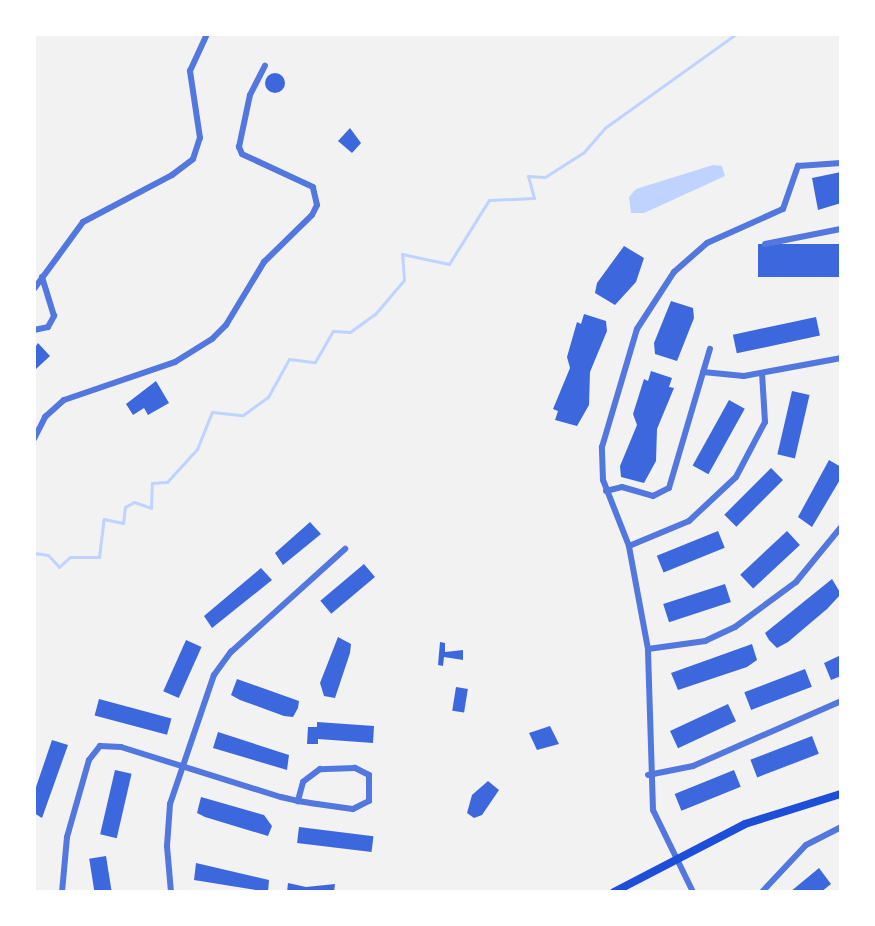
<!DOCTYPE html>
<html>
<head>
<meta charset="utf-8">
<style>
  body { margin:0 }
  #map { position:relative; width:875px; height:926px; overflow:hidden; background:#f2f2f2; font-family:"Sofia Sans Condensed",sans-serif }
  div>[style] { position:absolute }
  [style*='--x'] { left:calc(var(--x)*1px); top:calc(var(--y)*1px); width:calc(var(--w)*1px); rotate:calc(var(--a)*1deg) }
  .water>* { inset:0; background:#bfd3fe }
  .stream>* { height:3px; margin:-1.5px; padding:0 1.5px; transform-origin:1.5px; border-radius:1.5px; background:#bfd3fe }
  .building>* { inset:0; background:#3d67dc; transform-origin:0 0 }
  .round { border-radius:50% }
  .minor>* { height:6px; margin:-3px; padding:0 3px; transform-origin:3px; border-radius:3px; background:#5277de }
  .secondary>* { height:8px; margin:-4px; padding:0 4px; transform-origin:4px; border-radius:4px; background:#1d4ed8 }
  span { translate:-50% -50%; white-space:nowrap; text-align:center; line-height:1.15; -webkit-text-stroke:6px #fff; paint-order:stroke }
  .frame { position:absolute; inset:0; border:36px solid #fff; pointer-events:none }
</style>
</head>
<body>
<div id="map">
  <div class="water">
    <div style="clip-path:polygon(713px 165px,722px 166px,725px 176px,644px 213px,631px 213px,629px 197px,636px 189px)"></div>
  </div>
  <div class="stream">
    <div style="--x:34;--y:553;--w:14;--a:8"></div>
    <div style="--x:48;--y:555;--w:16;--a:47"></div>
    <div style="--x:59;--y:567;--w:15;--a:-42"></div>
    <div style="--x:70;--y:557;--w:29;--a:0"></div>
    <div style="--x:99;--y:557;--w:38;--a:-83"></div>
    <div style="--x:104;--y:519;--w:19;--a:12"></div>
    <div style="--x:123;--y:523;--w:16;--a:-83"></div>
    <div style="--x:125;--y:507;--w:10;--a:-29"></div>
    <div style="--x:134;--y:502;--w:18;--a:19"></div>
    <div style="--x:151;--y:508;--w:25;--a:-88"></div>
    <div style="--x:152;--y:483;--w:15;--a:-4"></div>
    <div style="--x:167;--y:482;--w:45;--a:-47.7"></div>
    <div style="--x:197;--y:449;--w:40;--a:-68"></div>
    <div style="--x:212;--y:412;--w:31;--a:6"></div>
    <div style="--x:243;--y:415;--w:31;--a:-36"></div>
    <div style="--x:268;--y:397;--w:43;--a:-61.1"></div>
    <div style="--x:289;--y:359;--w:26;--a:7"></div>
    <div style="--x:315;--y:362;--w:36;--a:-60"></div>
    <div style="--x:333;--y:331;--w:17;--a:3"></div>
    <div style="--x:350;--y:332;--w:32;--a:-36"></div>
    <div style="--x:376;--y:313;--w:43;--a:-49.7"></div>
    <div style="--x:404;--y:280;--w:26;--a:-94"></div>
    <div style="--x:402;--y:254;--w:48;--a:12"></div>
    <div style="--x:449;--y:264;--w:75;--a:-58"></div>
    <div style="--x:489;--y:200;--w:45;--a:-2.5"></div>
    <div style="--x:534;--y:198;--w:23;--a:-105"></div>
    <div style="--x:528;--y:176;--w:17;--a:3"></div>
    <div style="--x:545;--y:177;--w:46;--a:-32.7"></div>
    <div style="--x:584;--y:152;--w:33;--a:-49"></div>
    <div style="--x:606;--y:127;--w:160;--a:-35.6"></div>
  </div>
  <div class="building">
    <div class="round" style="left:265px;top:73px;width:20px;height:20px"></div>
    <div style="clip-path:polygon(350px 128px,361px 143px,352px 153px,338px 141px)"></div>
    <div style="clip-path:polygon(841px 172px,841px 203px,818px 210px,812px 178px)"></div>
    <div style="left:841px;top:244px;width:33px;height:83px;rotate:90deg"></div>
    <div style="clip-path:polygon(624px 246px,644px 258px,636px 282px,615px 305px,595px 293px,597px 283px)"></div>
    <div style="clip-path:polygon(671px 301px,693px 308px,694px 318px,677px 361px,655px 354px,654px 343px)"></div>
    <div style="clip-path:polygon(584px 314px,606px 321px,607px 331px,590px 372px,589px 405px,577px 426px,555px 420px,558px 411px,553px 409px,570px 368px,567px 357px,577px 322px,581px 324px)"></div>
    <div style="left:816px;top:317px;width:19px;height:85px;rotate:78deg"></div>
    <div style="clip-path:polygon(38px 343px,50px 356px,36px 369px,34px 349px)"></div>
    <div style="clip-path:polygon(651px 371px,672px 378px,669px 387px,674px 388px,657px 429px,656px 461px,644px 483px,621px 477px,620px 466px,637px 425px,633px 414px,644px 379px,648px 381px)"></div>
    <div style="clip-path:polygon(156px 381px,169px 403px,148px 415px,144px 408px,133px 415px,126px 404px)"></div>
    <div style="left:792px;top:391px;width:18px;height:65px;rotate:13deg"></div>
    <div style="left:729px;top:400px;width:18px;height:75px;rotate:29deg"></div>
    <div style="clip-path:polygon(829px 460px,841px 467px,841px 478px,812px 527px,798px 517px)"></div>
    <div style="left:771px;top:468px;width:17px;height:66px;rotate:45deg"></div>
    <div style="clip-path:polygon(310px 522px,321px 534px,283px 565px,275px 553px)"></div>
    <div style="left:718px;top:531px;width:18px;height:66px;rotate:68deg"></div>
    <div style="left:787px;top:531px;width:19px;height:64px;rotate:47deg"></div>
    <div style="left:364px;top:564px;width:17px;height:57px;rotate:50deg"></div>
    <div style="clip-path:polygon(261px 568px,272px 580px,212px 628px,204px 616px)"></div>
    <div style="clip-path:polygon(832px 579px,841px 594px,827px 609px,788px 642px,777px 648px,769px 640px,765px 633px)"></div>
    <div style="left:725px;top:584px;width:19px;height:65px;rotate:72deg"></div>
    <div style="clip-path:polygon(338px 637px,351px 644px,350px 653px,335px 698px,324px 696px,320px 683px)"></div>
    <div style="left:186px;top:640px;width:17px;height:56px;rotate:24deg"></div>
    <div style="clip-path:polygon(440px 642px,445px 643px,445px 652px,463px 650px,463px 660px,444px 657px,443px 666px,438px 665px)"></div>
    <div style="clip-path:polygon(752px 644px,757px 660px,747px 667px,678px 690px,671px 673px)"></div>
    <div style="clip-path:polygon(841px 655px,841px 676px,831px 680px,824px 663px)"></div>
    <div style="left:805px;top:669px;width:19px;height:65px;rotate:69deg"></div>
    <div style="clip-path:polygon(237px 679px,299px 701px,298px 708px,293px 717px,284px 716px,240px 700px,231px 695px)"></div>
    <div style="left:456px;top:687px;width:12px;height:24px;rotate:9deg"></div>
    <div style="left:99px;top:699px;width:75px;height:17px;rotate:15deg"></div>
    <div style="left:728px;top:704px;width:19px;height:64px;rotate:65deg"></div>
    <div style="clip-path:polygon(317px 722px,374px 726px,373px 743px,318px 739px,318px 744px,307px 744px,308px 727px,317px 727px)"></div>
    <div style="clip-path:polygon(550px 726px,559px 744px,537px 750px,529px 733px)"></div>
    <div style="clip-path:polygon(218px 732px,289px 755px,287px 770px,213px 748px)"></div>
    <div style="left:812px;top:736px;width:19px;height:66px;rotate:69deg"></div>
    <div style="clip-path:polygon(52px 740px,68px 745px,42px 818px,34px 813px,34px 793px)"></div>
    <div style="left:115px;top:770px;width:17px;height:66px;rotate:13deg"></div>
    <div style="left:734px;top:770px;width:18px;height:64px;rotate:68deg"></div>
    <div style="clip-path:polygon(488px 781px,499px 790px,482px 815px,474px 818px,467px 813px,472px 795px)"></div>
    <div style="clip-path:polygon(201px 797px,264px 815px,272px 826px,268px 836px,205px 817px,197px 813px)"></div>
    <div style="left:299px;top:827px;width:75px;height:16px;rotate:7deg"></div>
    <div style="left:106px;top:856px;width:36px;height:17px;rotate:81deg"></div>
    <div style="clip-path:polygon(196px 863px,269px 880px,268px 892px,194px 880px)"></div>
    <div style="clip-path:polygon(819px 868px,831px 884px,821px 892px,790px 892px)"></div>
    <div style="clip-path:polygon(288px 883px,306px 887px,335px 884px,334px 892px,287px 892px)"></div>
  </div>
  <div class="minor">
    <div style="--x:765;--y:244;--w:77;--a:-11.2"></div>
    <div style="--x:34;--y:289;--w:83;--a:-53.8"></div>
    <div style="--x:83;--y:222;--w:101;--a:-27.8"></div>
    <div style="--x:172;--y:175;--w:26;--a:-37"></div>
    <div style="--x:193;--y:159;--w:22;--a:-72"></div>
    <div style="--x:200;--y:138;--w:68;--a:-98.5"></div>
    <div style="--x:190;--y:71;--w:41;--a:-65.3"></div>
    <div style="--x:34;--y:330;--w:14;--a:-12"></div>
    <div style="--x:48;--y:327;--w:13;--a:-61"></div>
    <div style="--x:54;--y:316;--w:41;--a:-107.1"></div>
    <div style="--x:703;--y:372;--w:41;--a:5.6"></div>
    <div style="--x:744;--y:376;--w:99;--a:-10.5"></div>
    <div style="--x:34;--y:439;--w:25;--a:-63"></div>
    <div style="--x:45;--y:417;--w:25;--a:-42"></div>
    <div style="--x:64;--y:400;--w:117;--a:-18.9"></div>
    <div style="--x:175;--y:362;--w:44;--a:-31.9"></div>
    <div style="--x:212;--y:339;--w:20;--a:-45"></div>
    <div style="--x:226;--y:325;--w:74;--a:-58.9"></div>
    <div style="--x:264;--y:262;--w:67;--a:-44.4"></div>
    <div style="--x:312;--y:215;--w:11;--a:-63"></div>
    <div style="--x:317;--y:205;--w:18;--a:-103"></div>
    <div style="--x:313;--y:187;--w:78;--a:-155.1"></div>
    <div style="--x:242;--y:154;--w:8;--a:-113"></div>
    <div style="--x:239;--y:147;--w:53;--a:-78.1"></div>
    <div style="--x:250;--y:95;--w:33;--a:-63"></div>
    <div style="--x:606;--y:491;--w:16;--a:-14"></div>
    <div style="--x:622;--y:487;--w:32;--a:16"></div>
    <div style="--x:653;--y:496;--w:18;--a:-27"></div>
    <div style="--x:669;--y:488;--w:145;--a:-73.6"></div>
    <div style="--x:629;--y:546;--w:65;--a:-22.6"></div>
    <div style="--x:689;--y:521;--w:64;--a:-43.1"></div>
    <div style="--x:736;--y:477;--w:62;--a:-62.2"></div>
    <div style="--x:765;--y:422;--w:49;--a:-93.5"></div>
    <div style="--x:648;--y:649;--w:58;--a:-8"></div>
    <div style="--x:705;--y:641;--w:33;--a:-25"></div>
    <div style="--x:735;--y:627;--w:76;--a:-36.4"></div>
    <div style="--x:796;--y:582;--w:71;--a:-50.7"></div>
    <div style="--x:648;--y:775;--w:46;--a:-11.3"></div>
    <div style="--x:693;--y:766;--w:162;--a:-23.7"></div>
    <div style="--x:62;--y:892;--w:55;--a:-84.8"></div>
    <div style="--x:67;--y:837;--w:80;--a:-74.1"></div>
    <div style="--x:89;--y:760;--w:18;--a:-52"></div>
    <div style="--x:100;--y:746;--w:21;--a:3"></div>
    <div style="--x:121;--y:747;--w:168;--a:17.4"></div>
    <div style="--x:281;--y:797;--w:17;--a:13"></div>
    <div style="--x:298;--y:801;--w:19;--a:9"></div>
    <div style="--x:317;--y:804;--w:36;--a:8"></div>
    <div style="--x:353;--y:809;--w:18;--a:-27"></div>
    <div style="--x:369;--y:801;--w:26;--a:-90"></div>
    <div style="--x:369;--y:775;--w:16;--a:-153"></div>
    <div style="--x:355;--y:768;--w:35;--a:178"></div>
    <div style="--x:320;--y:769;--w:21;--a:143"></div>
    <div style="--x:303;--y:782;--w:20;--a:105"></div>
    <div style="--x:171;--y:892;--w:46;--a:-95"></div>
    <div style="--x:167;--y:846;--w:42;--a:-85.9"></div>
    <div style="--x:170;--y:804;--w:136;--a:-71.2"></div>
    <div style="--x:214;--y:675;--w:29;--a:-54"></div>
    <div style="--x:231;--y:652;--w:154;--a:-42.1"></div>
    <div style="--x:693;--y:892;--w:91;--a:-116"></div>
    <div style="--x:653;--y:810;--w:161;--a:-91.8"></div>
    <div style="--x:648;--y:649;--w:105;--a:-100.5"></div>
    <div style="--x:629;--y:546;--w:71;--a:-111.5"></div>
    <div style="--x:603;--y:480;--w:33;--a:-92"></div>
    <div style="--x:602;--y:447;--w:123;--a:-73.5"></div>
    <div style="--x:637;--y:329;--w:68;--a:-57"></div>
    <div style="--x:674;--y:272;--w:44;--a:-41.3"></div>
    <div style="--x:707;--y:243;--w:83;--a:-24.1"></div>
    <div style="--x:783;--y:209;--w:46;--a:-70.8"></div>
    <div style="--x:798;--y:166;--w:43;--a:-4"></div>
    <div style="--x:762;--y:892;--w:64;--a:-46.9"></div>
    <div style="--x:806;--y:845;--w:39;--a:-27"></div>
  </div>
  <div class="secondary">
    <div style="--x:614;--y:892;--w:148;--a:-27.4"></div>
    <div style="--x:745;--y:824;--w:101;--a:-17.4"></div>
  </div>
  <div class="frame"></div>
</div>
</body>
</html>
